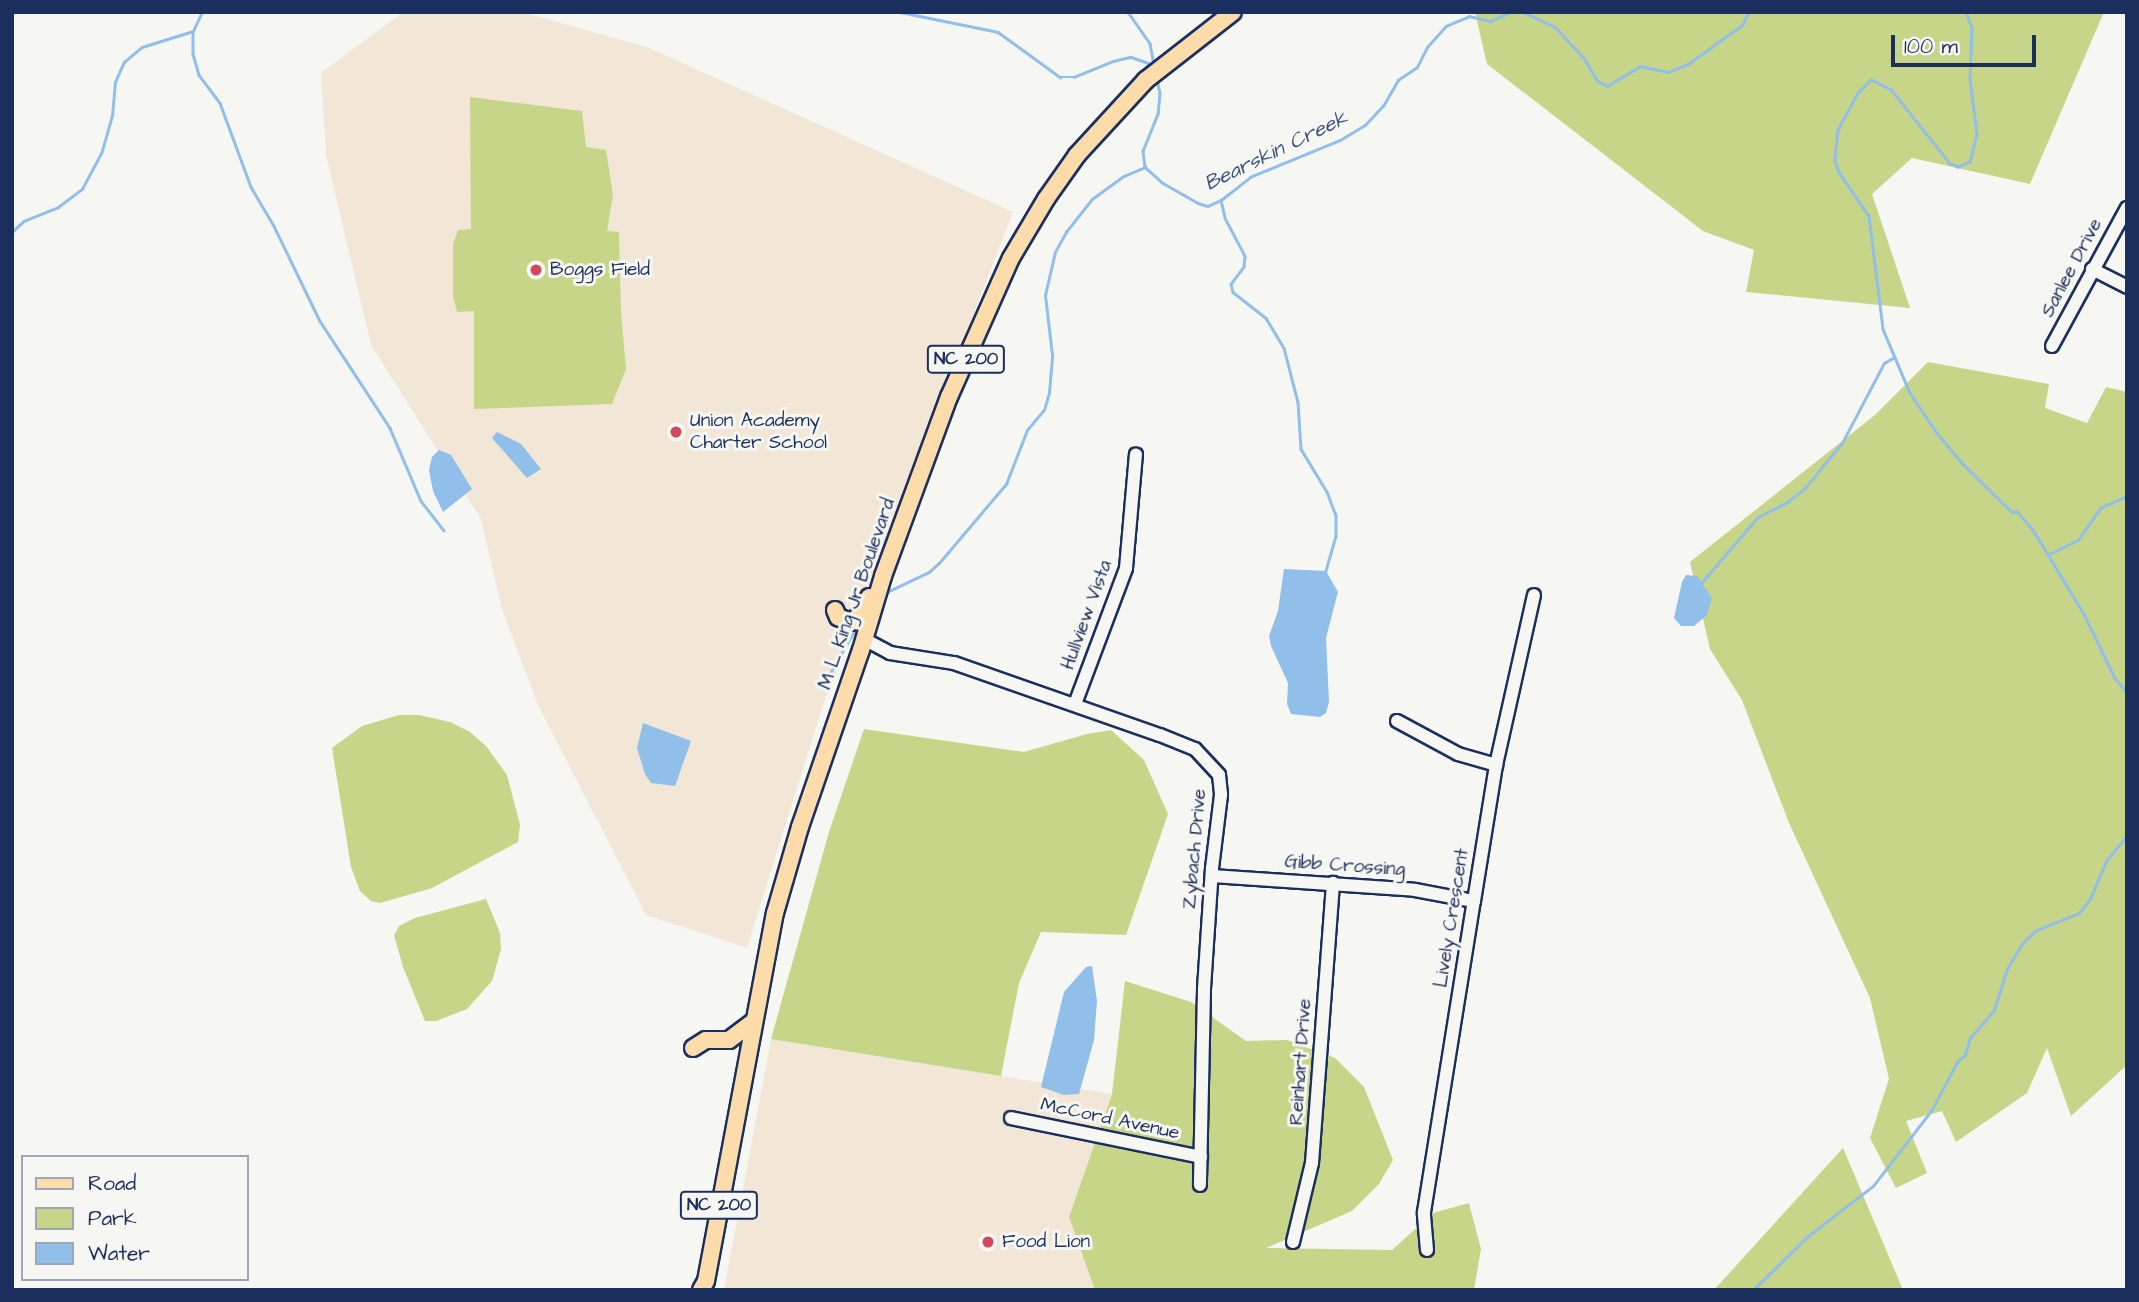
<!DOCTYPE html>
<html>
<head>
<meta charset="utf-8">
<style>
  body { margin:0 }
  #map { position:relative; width:2139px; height:1302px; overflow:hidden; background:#f6f6f2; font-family:"Architects Daughter",sans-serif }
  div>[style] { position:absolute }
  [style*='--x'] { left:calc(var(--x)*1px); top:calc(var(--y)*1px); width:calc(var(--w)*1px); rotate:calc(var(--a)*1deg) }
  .built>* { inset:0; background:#f2e7d7 }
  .green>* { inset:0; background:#c7d589 }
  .water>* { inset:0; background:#90bfea }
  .stream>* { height:2.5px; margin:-1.25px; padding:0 1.25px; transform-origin:1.25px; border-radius:1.25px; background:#90bfea }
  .roads { filter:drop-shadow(2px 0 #1b2f5e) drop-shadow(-2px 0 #1b2f5e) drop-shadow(0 2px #1b2f5e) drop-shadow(0 -2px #1b2f5e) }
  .minor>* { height:12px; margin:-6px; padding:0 6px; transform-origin:6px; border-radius:6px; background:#f6f6f2 }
  .major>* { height:16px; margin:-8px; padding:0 8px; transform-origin:8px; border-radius:8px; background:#fddcac }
  .dots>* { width:19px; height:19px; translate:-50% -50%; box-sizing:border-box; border:4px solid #f6f6f2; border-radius:50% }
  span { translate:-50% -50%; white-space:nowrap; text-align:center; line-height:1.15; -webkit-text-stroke:6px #f6f6f2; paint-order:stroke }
  .shield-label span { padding:2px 5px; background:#f6f6f2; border:2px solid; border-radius:5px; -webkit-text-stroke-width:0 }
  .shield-label { font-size:18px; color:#1b2f5e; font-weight:700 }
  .street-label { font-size:19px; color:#1b2f5e }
  .poi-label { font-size:19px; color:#1b2f5e }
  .left { translate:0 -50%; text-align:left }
  .water-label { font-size:21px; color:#385381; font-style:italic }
  .frame { position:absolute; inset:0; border:14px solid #1b2f5e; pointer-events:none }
  .legend { position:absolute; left:21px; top:1155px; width:228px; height:126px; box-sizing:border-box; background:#f6f6f2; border:2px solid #9ea6b7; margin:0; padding:9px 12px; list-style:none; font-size:21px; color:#1b2f5e }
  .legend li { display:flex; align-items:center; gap:14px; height:35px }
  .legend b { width:35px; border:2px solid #9ea6b7 }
  .scale { position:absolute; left:1891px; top:35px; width:145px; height:32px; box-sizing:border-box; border:4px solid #1b2f5e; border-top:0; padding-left:9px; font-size:21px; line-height:24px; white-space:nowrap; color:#1b2f5e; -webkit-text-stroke:5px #f6f6f2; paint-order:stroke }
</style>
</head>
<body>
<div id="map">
  <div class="built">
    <div style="clip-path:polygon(403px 12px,522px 12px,647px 47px,1013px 212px,824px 702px,747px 948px,646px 915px,538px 705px,502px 610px,481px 519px,371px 345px,326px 155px,321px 73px)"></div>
    <div style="clip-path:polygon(771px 1039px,1112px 1094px,1069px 1217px,1095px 1290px,724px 1290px)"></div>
  </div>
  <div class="green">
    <div style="clip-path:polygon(1475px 12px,2104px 12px,2030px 184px,1912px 158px,1872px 194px,1910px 308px,1746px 292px,1754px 250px,1703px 231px,1487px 64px)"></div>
    <div style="clip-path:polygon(470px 97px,582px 111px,586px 147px,606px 150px,613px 195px,607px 231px,619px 232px,621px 312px,626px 369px,612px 404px,474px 409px,474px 311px,457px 312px,453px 296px,453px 244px,458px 230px,471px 229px)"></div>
    <div style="clip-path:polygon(1928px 362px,2049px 384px,2045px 408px,2087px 423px,2106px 387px,2127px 392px,2127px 1065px,2071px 1116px,2047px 1048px,2027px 1093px,1956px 1142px,1942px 1111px,1906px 1121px,1927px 1173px,1896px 1188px,1870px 1138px,1889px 1079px,1870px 998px,1789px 823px,1742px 700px,1710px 649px,1690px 562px,1875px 415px)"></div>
    <div style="clip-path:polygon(399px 715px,419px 715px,450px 722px,470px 732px,486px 746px,507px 775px,520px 825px,518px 842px,432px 888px,380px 903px,371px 901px,360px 891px,351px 867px,332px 748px,362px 726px)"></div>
    <div style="clip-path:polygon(864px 729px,1024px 752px,1087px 734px,1111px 730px,1144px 760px,1168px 814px,1126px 935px,1041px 932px,1019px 983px,1001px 1076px,771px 1039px,829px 832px)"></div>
    <div style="clip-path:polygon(486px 899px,500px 933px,501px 949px,492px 981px,467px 1009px,436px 1021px,425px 1021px,403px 967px,394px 935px,399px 926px,415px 918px)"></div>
    <div style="clip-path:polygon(1125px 981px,1191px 1002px,1246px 1041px,1287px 1040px,1335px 1058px,1364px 1087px,1393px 1160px,1379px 1184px,1352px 1211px,1266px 1248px,1392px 1250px,1433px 1213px,1469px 1203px,1481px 1249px,1474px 1290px,1095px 1290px,1069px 1217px,1112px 1094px)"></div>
    <div style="clip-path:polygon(1843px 1148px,1903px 1290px,1714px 1290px)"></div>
  </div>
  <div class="water">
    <div style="clip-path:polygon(497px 432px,521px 444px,541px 469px,527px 478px,492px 438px)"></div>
    <div style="clip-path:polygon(439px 450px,451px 455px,472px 489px,443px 512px,433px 491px,429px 470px,432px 457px)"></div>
    <div style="clip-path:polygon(1284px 569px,1326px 571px,1338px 592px,1326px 638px,1329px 702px,1326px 713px,1320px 717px,1291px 714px,1287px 704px,1288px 683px,1271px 646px,1269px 636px,1278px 611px)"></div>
    <div style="clip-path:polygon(1686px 575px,1697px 576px,1712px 598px,1707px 615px,1694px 626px,1681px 626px,1674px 618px,1682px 582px)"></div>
    <div style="clip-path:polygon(643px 723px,691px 741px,675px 786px,651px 783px,645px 774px,637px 748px)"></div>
    <div style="clip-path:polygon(1092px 966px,1097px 1001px,1094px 1040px,1079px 1094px,1064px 1095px,1041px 1087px,1064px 992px,1086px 967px)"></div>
  </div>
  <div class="stream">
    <div style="--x:900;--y:12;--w:100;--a:11.5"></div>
    <div style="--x:998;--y:32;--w:77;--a:36"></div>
    <div style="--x:1060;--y:77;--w:14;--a:0"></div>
    <div style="--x:1074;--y:77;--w:42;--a:-22.3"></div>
    <div style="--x:1113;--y:61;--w:18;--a:-13"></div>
    <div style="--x:1131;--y:57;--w:24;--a:19"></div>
    <div style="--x:1128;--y:12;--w:39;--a:55"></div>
    <div style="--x:1150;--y:44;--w:21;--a:79"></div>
    <div style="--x:1523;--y:12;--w:35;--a:25"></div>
    <div style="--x:1555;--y:27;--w:42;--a:46.9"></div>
    <div style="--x:1584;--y:58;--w:27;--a:59"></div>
    <div style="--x:1598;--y:81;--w:10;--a:29"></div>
    <div style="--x:1607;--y:86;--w:39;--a:-31"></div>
    <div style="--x:1640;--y:66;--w:29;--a:12"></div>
    <div style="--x:1668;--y:72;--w:22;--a:-22"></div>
    <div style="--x:1688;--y:64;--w:67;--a:-35.8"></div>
    <div style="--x:1742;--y:25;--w:15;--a:-62"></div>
    <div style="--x:1966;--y:12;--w:17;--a:69"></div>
    <div style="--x:1972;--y:28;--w:51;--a:92.2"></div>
    <div style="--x:1970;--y:79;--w:55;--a:82.7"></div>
    <div style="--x:1977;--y:134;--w:29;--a:104"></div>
    <div style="--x:1970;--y:162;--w:13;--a:157"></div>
    <div style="--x:1958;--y:167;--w:9;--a:-159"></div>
    <div style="--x:1950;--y:164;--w:95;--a:-128.6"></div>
    <div style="--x:1891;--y:90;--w:22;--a:-153"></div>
    <div style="--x:1871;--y:80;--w:18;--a:135"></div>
    <div style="--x:1858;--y:93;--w:42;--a:118.4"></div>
    <div style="--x:1838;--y:130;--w:30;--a:96"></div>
    <div style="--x:1835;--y:160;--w:13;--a:72"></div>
    <div style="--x:1839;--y:172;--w:53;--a:55.7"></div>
    <div style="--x:1869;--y:216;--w:114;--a:82.9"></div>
    <div style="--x:1883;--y:329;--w:69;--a:67.1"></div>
    <div style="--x:1910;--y:393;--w:48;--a:56"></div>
    <div style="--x:1937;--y:433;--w:39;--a:50"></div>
    <div style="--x:1962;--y:463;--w:70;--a:44.4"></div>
    <div style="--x:2012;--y:512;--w:5;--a:-11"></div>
    <div style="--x:2017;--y:511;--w:25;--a:50"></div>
    <div style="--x:2033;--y:530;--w:98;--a:58.7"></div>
    <div style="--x:2084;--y:614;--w:71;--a:64.2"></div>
    <div style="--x:2115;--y:678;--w:18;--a:49"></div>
    <div style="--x:193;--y:31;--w:23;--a:90"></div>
    <div style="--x:193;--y:54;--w:22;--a:74"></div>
    <div style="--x:199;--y:75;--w:35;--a:53"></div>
    <div style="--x:220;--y:103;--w:90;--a:69.7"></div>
    <div style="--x:251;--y:187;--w:45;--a:59.5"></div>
    <div style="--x:274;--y:226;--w:106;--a:64.2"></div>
    <div style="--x:320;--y:321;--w:128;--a:56.8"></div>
    <div style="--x:390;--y:428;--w:79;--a:67"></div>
    <div style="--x:421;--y:501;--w:37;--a:52"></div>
    <div style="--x:1157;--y:79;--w:14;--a:78"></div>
    <div style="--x:1160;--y:93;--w:21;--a:95"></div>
    <div style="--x:1158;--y:114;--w:40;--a:112"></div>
    <div style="--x:1143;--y:151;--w:16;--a:83"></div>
    <div style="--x:1145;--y:167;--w:24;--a:42"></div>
    <div style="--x:1163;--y:183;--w:40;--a:29.7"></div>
    <div style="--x:1198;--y:203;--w:10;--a:17"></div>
    <div style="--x:1208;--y:206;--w:14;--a:-25"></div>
    <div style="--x:1221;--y:200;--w:37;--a:-38"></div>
    <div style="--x:1250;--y:177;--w:97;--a:-22.3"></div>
    <div style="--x:1340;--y:140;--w:29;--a:-31"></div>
    <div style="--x:1365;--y:125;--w:26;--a:-47"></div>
    <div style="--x:1383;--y:106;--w:30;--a:-60"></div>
    <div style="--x:1398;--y:80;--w:23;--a:-34"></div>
    <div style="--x:1417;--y:67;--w:22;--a:-63"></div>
    <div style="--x:1427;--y:47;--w:28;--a:-48"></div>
    <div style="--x:1446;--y:26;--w:25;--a:-23"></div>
    <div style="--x:1469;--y:16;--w:23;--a:13"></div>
    <div style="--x:1491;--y:21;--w:21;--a:-25"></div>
    <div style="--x:1221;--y:200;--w:18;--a:77"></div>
    <div style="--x:1225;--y:218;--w:43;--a:62.2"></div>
    <div style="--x:1245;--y:256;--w:11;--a:95"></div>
    <div style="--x:1244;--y:267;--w:21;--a:127"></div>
    <div style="--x:1231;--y:284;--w:8;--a:76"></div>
    <div style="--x:1233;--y:292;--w:42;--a:38.2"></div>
    <div style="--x:1266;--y:318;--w:35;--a:59"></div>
    <div style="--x:1284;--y:348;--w:56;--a:75.5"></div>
    <div style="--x:1298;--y:402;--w:47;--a:86.3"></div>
    <div style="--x:1301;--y:449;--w:50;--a:58.8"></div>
    <div style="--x:1327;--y:492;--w:25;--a:69"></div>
    <div style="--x:1336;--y:515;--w:21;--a:90"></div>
    <div style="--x:1336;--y:536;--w:40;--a:106"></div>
    <div style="--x:12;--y:232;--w:16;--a:-43"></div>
    <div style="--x:24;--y:221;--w:37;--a:-22"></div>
    <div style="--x:58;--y:207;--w:30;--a:-37"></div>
    <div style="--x:82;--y:189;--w:40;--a:-62"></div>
    <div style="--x:101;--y:154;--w:40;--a:-74"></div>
    <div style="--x:112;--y:116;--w:34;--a:-85"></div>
    <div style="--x:115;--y:82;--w:22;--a:-66"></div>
    <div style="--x:124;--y:62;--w:23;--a:-40"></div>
    <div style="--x:142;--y:47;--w:53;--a:-17.4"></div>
    <div style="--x:193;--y:31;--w:21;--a:-65"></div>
    <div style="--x:2049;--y:554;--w:32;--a:-26"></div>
    <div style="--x:2078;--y:540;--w:39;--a:-55"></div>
    <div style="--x:2100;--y:508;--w:30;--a:-24"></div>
    <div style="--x:1702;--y:582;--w:86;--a:-49.3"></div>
    <div style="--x:1758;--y:517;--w:31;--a:-27"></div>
    <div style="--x:1786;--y:503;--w:24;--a:-38"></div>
    <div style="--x:1805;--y:488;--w:58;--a:-50.6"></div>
    <div style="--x:1842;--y:443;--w:90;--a:-62.3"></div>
    <div style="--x:1884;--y:363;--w:10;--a:-29"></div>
    <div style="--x:885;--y:593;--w:49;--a:-25.5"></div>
    <div style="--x:929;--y:572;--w:13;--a:-42"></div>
    <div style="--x:939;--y:563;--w:104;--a:-49.7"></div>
    <div style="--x:1006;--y:484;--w:58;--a:-68.7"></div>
    <div style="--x:1027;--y:430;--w:26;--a:-50"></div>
    <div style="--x:1044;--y:410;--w:19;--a:-74"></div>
    <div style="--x:1049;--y:392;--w:37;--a:-85"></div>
    <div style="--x:1052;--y:355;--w:60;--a:-96.7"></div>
    <div style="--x:1045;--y:295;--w:44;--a:-76.9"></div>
    <div style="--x:1055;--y:252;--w:23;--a:-61"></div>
    <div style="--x:1066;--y:232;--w:42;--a:-51.8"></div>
    <div style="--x:1092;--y:199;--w:39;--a:-36"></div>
    <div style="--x:1124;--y:176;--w:23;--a:-23"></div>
    <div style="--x:829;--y:675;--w:56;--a:-60.3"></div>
    <div style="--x:1753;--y:1290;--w:77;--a:-44.5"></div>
    <div style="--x:1808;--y:1236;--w:82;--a:-37.6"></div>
    <div style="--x:1873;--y:1186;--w:95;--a:-52.3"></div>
    <div style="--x:1931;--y:1111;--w:55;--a:-62"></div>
    <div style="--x:1957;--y:1062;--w:11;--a:-41"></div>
    <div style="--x:1965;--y:1055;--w:18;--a:-74"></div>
    <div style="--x:1970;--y:1038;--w:37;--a:-49"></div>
    <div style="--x:1994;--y:1010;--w:43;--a:-72.4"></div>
    <div style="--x:2007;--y:969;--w:29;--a:-59"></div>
    <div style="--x:2022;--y:944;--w:18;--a:-45"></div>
    <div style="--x:2035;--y:931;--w:48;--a:-22.2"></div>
    <div style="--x:2079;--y:913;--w:18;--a:-52"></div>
    <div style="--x:2090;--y:899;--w:41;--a:-67.2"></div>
    <div style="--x:2106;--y:861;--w:33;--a:-50"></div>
  </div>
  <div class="roads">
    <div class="minor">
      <div style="--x:2092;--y:269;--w:39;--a:27"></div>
      <div style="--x:2052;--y:346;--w:157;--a:-61.5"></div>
      <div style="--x:864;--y:639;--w:30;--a:28"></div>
      <div style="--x:890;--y:653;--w:65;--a:8.9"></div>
      <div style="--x:954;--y:663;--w:218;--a:19.3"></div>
      <div style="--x:1160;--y:735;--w:38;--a:22"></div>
      <div style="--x:1195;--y:749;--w:35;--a:47"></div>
      <div style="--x:1219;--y:775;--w:20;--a:84"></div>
      <div style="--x:1221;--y:795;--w:74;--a:97"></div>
      <div style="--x:1212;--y:868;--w:122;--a:93.8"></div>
      <div style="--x:1204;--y:990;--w:195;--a:91.2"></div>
      <div style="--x:1075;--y:704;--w:145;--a:-69.4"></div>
      <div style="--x:1126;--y:568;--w:114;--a:-85"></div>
      <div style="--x:1397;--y:721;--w:69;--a:28.4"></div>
      <div style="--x:1458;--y:754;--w:40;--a:16"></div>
      <div style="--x:1212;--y:876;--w:203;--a:3.9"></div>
      <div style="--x:1415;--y:890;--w:60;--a:10.6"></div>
      <div style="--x:1011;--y:1118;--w:194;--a:11.6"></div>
      <div style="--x:1293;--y:1242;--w:81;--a:-76.5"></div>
      <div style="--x:1312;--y:1163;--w:281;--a:-85.7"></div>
      <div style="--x:1427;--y:1250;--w:38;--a:-95"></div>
      <div style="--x:1424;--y:1212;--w:315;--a:-80.9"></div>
      <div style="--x:1474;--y:901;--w:138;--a:-80.8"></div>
      <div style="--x:1496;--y:765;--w:174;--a:-77.4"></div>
    </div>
    <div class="major">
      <div style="--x:835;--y:610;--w:8;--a:67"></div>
      <div style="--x:838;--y:617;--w:14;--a:21"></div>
      <div style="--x:851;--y:622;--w:15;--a:-37"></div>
      <div style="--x:863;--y:613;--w:17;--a:-69"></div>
      <div style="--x:693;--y:1048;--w:15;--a:-32"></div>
      <div style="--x:706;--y:1040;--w:23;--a:0"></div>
      <div style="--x:729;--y:1040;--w:30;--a:-37"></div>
      <div style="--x:701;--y:1290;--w:10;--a:-61"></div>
      <div style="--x:706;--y:1281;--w:374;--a:-79.4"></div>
      <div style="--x:775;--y:913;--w:90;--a:-73.8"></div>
      <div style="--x:800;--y:827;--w:187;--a:-71"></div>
      <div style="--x:861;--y:650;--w:77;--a:-73.4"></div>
      <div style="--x:883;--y:576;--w:191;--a:-69.8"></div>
      <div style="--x:949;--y:397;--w:152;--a:-66"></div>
      <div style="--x:1011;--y:258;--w:69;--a:-59.3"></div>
      <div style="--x:1046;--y:199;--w:54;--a:-54.8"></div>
      <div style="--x:1077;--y:155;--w:102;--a:-47.4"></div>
      <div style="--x:1146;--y:80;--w:110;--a:-38"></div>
    </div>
  </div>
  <div class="dots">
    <div style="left:536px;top:270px;background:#d1495b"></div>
    <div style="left:676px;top:432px;background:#d1495b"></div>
    <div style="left:988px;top:1242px;background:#d1495b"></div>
  </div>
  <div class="shield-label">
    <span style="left:966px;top:359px">NC 200</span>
    <span style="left:719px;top:1205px">NC 200</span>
  </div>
  <div class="street-label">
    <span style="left:2072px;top:268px;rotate:-62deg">Sanlee Drive</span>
    <span style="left:857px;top:594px;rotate:-71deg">M L King Jr Boulevard</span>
    <span style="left:1087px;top:615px;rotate:-70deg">Hullview Vista</span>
    <span style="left:1195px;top:849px;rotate:-85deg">Zybach Drive</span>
    <span style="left:1345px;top:866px;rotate:4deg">Gibb Crossing</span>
    <span style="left:1452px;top:918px;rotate:-81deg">Lively Crescent</span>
    <span style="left:1301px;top:1062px;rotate:-86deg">Reinhart Drive</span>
    <span style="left:1110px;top:1119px;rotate:12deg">McCord Avenue</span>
  </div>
  <div class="poi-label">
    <span class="left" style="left:550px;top:270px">Boggs Field</span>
    <span class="left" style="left:690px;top:432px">Union Academy<br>Charter School</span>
    <span class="left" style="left:1002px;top:1242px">Food Lion</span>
  </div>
  <div class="water-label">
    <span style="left:1276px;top:151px;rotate:-26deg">Bearskin Creek</span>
  </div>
  <div class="frame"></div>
  <ul class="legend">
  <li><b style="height:9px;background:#fddcac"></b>Road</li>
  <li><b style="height:19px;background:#c7d589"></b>Park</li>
  <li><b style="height:19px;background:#90bfea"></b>Water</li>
  </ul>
  <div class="scale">100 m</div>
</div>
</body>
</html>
